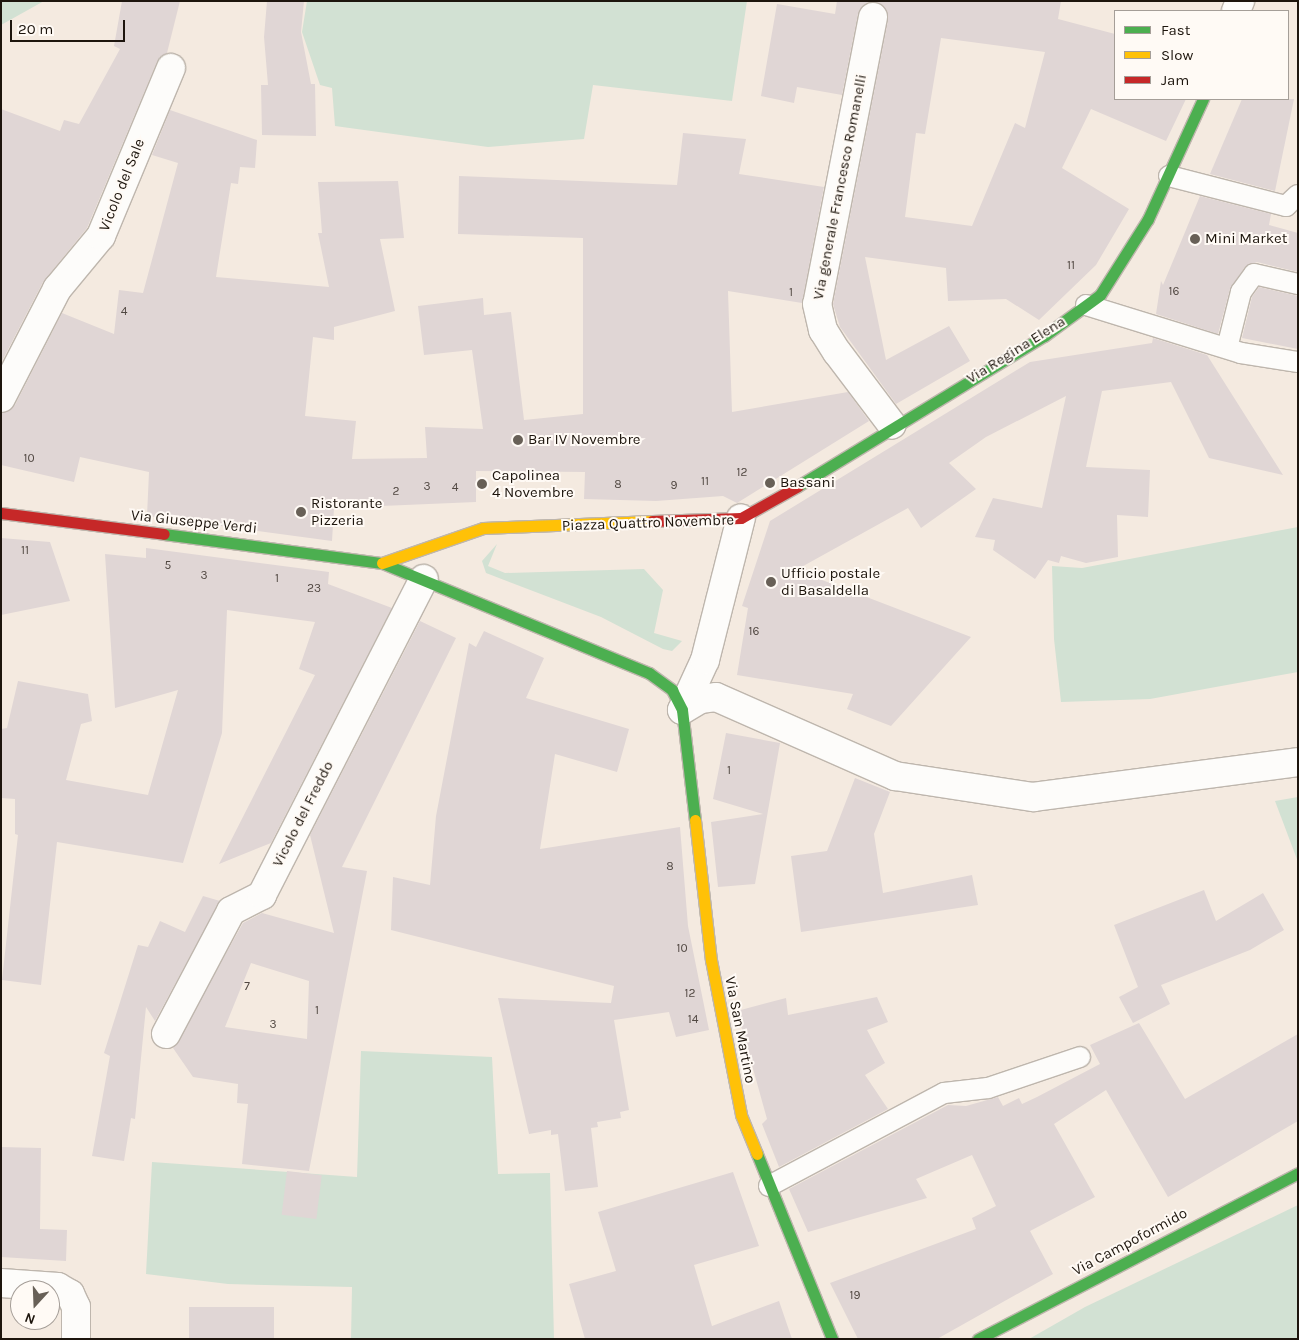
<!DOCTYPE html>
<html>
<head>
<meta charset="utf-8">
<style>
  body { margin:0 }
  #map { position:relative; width:1299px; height:1340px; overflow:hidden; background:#f4eae0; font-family:Karla,sans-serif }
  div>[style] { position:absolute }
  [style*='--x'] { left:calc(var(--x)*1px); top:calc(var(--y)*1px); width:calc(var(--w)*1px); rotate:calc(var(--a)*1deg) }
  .green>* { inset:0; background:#d2e1d3 }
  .building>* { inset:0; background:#e0d6d5; transform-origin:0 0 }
  .roads { filter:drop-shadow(1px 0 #beb6ad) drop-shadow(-1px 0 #beb6ad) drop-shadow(0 1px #beb6ad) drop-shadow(0 -1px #beb6ad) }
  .lane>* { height:20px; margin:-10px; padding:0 10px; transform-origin:10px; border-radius:10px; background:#fdfcfa }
  .street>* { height:28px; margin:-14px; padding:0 14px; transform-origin:14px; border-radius:14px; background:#fdfcfa }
  .fast>* { height:11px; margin:-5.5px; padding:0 5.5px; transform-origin:5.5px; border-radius:5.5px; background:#4caf50 }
  .slow>* { height:11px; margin:-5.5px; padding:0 5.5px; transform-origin:5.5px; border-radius:5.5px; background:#ffc107 }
  .jam>* { height:11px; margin:-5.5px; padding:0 5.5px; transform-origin:5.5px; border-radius:5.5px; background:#c62828 }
  .dots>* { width:14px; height:14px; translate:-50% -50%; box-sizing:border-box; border:2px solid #fffaf5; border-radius:50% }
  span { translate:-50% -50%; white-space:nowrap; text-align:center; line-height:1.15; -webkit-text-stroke:4px #fffaf5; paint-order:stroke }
  .number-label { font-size:12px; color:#504741 }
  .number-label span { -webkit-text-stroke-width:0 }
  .street-label { font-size:15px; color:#1d150d }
  .poi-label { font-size:15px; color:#1d150d }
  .left { translate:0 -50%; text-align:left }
  .frame { position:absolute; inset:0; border:2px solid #1d150d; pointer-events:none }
  .legend { position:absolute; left:1114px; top:10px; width:175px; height:90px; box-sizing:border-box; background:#fffaf5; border:1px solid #a59e98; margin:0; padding:6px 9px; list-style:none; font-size:15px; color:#1d150d }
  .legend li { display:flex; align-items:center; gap:10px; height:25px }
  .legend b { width:25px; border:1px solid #a59e98 }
  .north { position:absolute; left:10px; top:1280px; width:50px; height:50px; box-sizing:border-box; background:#fffaf5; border:1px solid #a59e98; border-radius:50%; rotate:200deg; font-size:14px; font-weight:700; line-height:20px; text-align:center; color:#1d150d }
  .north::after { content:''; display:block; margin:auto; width:18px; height:22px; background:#686057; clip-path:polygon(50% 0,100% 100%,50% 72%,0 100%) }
  .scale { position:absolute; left:10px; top:20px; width:115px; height:22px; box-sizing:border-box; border:2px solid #1d150d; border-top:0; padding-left:6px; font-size:15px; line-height:18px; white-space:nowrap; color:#1d150d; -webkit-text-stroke:4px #fffaf5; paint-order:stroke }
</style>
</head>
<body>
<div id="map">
  <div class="green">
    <div style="clip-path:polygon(1px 1px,44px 1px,1px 25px)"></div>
    <div style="clip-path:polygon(307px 1px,747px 1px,732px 101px,593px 85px,584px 139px,488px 147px,335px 126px,332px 88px,320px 85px,302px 32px)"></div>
    <div style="clip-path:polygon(1298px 527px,1298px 672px,1150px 699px,1061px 702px,1054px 639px,1052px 566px,1082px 568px)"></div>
    <div style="clip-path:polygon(497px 544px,488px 566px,505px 573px,644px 569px,663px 590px,654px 633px,682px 641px,672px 651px,663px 649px,601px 617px,486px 573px,482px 561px)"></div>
    <div style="clip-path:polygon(1298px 797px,1298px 862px,1275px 801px)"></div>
    <div style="clip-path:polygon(361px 1051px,492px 1057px,498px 1174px,550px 1173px,554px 1339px,351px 1339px,352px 1287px,228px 1284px,146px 1274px,152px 1162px,357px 1177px)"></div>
    <div style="clip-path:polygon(1298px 1205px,1298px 1339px,1029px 1339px,1085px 1307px)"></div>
  </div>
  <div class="building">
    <div style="clip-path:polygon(122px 1px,180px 1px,167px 53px,157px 62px,87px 228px,43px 282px,1px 363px,1px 109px,60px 131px,64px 120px,79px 124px,120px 49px,114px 46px)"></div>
    <div style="clip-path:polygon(267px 1px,304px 1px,301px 32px,311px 84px,315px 84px,316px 136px,262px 135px,261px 85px,268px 85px,264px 37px)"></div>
    <div style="clip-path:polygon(evenodd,837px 1px,1061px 1px,1058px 19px,1115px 34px,1115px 99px,1186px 99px,1166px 141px,1091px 109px,1062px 168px,1129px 209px,1096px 265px,1039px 320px,1006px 299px,948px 301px,946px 268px,865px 257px,886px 360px,949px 326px,970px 361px,896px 404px,840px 327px,833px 304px,888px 20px,884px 6px,868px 2px,858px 14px,842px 95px,797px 87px,794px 103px,761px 96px,777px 4px,835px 14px,837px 1px,941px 38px,1045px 52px,1025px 128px,1015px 123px,972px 226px,905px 217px,916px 133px,925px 134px,941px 38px)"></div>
    <div style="clip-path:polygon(1242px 99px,1294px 99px,1275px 191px,1210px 174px)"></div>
    <div style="clip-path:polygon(170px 110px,257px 140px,255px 168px,240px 167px,238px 184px,231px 183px,216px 277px,329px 287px,318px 233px,322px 233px,318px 182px,398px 181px,404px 238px,380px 239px,395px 311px,334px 327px,334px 340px,313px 337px,305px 416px,356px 421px,352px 459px,427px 458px,425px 427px,483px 429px,472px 350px,424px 355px,418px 306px,483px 298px,484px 315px,511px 312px,524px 420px,583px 414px,583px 238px,458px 234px,459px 176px,677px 185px,683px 133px,746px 139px,739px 174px,824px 187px,802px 303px,728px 291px,732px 412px,848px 392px,869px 421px,737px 503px,723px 496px,656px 501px,584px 499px,585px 472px,476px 471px,476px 502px,334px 508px,332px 541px,147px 516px,149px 472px,80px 457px,74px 482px,1px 465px,1px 414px,15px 405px,62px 313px,114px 334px,119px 290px,143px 293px,178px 163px,152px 155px)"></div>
    <div style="clip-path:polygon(1200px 196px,1271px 214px,1269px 225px,1298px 233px,1298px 272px,1257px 262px,1245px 267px,1230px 289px,1218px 334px,1156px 314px,1161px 281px,1163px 285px)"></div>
    <div style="clip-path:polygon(1259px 287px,1298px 296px,1298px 349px,1242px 338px,1252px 297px)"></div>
    <div style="clip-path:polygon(1153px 338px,1207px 355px,1283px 475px,1209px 458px,1171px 382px,1102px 391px,1086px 467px,1150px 470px,1148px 517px,1117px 515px,1118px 557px,1086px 563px,1061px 556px,1059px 563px,1048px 560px,1035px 579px,993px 550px,995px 540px,975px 537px,993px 498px,1042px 508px,1066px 396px,986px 437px,949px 463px,976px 489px,921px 528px,908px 508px,796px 570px,971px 637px,891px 726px,847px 709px,853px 694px,737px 675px,748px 608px,742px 606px,770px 521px,1030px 362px,1152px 343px)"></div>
    <div style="clip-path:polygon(1px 538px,50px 542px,70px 601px,1px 615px)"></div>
    <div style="clip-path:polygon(146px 548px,329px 572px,328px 584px,392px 608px,271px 843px,219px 864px,315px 675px,299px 669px,315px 622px,227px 610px,222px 733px,183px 863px,57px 842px,41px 985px,2px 980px,18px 835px,15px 834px,15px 799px,1px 798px,1px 729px,7px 728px,18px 681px,88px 694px,92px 721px,81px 724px,66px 780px,148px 795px,178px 690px,115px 708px,105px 554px,146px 558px)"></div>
    <div style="clip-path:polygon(evenodd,420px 621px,456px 638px,342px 867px,367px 871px,309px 1171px,242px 1164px,248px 1104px,237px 1103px,238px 1084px,193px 1077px,173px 1048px,243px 923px,262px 913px,334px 933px,310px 835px,420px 621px,251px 963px,309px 981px,307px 1039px,225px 1027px,251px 963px)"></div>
    <div style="clip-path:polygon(484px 631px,544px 658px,526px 698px,629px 729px,617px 772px,555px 754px,540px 849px,680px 827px,688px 926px,709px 1030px,676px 1037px,669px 1012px,614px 1020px,629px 1110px,620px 1112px,621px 1118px,597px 1122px,598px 1127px,591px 1128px,598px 1187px,565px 1191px,558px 1134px,551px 1135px,551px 1130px,529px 1134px,498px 998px,611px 1003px,614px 986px,391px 930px,393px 877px,430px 885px,436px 816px,469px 643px,476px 647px)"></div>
    <div style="clip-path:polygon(726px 733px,780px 743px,755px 884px,718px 887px,711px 822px,763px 814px,713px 799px)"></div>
    <div style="clip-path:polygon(855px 778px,890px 792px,874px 834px,883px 893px,972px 875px,978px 905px,801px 932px,791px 856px,827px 851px)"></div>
    <div style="clip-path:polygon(1204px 890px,1216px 921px,1263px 893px,1284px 930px,1250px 950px,1161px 985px,1170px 1004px,1133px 1023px,1119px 997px,1138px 987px,1114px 925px)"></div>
    <div style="clip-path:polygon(203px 896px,220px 901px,155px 1021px,146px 1007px,135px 1119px,131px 1118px,124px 1161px,92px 1156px,110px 1056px,104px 1053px,138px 945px,148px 947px,160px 921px,185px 932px)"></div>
    <div style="clip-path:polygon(877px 997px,888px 1022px,867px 1030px,885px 1063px,865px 1075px,888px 1109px,779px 1167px,762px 1124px,767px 1119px,737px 1011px,786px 998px,788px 1015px)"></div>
    <div style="clip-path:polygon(1139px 1023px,1185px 1099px,1298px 1034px,1298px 1121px,1168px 1197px,1106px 1090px,1054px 1124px,1095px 1197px,1030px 1231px,1053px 1274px,937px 1339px,858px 1339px,830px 1283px,976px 1229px,972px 1218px,996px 1206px,972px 1155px,916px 1179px,927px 1198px,808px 1232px,789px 1189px,948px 1105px,966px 1106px,998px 1097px,1003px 1106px,1019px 1098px,1022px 1104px,1037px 1097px,1100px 1064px,1090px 1045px)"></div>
    <div style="clip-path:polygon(1px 1147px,41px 1148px,40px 1229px,67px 1230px,66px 1261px,1px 1257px)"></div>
    <div style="left:287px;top:1171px;width:35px;height:44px;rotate:7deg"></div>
    <div style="clip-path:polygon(733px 1172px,759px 1246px,694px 1265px,712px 1326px,779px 1301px,792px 1339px,585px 1339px,569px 1284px,616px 1271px,598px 1212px)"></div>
    <div style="left:189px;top:1307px;width:85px;height:32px"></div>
  </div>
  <div class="roads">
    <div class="lane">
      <div style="--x:1169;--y:176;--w:121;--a:14.4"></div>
      <div style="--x:1286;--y:206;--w:16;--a:-43"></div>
      <div style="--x:1086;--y:305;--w:162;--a:17.2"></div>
      <div style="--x:1241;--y:353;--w:58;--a:9"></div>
      <div style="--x:1227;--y:348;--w:58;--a:-76"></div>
      <div style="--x:1241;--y:292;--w:22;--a:-54"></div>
      <div style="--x:1254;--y:274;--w:45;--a:12.8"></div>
      <div style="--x:769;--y:1186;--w:198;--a:-28"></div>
      <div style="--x:944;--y:1093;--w:44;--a:-6.5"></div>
      <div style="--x:988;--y:1088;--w:97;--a:-18.6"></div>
    </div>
    <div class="street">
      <div style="--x:1236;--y:11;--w:11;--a:-68"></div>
      <div style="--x:873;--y:17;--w:292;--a:101"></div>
      <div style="--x:817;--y:304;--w:27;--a:77"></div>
      <div style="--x:823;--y:330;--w:26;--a:58"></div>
      <div style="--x:837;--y:352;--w:91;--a:53"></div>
      <div style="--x:1;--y:398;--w:123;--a:-62.8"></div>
      <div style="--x:57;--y:289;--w:69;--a:-50.3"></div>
      <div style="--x:101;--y:236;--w:182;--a:-67.4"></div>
      <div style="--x:682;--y:710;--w:21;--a:-31"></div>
      <div style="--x:700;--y:699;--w:16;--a:-7"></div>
      <div style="--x:716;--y:697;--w:196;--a:23.8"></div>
      <div style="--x:895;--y:776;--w:140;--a:8.7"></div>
      <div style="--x:1033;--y:797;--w:267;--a:-7.5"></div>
      <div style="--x:682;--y:710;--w:55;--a:-65.3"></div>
      <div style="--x:705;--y:660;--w:146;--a:-75.8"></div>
      <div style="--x:166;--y:1034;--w:139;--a:-62.1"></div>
      <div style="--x:231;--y:911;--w:35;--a:-27"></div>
      <div style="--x:262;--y:895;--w:355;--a:-62.9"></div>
      <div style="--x:1;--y:1283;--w:57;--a:4"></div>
      <div style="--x:58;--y:1287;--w:14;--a:30"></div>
      <div style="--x:70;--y:1294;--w:14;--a:65"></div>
      <div style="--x:76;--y:1307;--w:32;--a:90"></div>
    </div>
    <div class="fast">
      <div style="--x:798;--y:486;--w:288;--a:-31.4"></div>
      <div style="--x:1044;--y:336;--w:69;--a:-36.2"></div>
      <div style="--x:1100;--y:295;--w:90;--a:-57.7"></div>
      <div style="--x:1148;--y:219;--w:132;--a:-65.4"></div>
      <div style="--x:164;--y:534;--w:220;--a:7.6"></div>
      <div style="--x:382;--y:563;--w:289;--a:22.4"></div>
      <div style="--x:649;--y:673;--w:29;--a:36"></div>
      <div style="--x:672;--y:690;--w:22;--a:63"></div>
      <div style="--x:682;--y:710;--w:111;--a:83.3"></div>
      <div style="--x:757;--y:1154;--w:200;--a:67.9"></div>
      <div style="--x:978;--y:1339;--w:360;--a:-27.4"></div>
    </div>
    <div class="slow">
      <div style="--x:382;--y:563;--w:107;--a:-19.1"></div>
      <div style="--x:483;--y:528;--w:169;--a:-2.4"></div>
      <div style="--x:695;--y:820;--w:141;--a:83.5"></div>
      <div style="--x:711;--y:960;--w:158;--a:79"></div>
      <div style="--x:741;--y:1115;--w:42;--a:67.7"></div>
    </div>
    <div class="jam">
      <div style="--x:1;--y:513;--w:164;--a:7.3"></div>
      <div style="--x:652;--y:521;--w:89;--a:-1.9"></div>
      <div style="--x:741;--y:518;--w:65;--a:-29.3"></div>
    </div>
  </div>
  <div class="dots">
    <div style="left:1195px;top:239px;background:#686057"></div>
    <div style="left:518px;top:440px;background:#686057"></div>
    <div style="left:770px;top:483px;background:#686057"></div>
    <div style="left:482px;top:484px;background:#686057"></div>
    <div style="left:301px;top:512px;background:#686057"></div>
    <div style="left:771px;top:582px;background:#686057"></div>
  </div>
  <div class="number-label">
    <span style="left:1071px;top:266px">11</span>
    <span style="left:1174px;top:292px">16</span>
    <span style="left:791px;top:293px">1</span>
    <span style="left:124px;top:312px">4</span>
    <span style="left:29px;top:459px">10</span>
    <span style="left:742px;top:473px">12</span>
    <span style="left:705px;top:482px">11</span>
    <span style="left:618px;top:485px">8</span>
    <span style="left:674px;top:486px">9</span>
    <span style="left:427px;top:487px">3</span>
    <span style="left:455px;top:488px">4</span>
    <span style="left:396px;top:492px">2</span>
    <span style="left:25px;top:551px">11</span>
    <span style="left:168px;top:566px">5</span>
    <span style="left:204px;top:576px">3</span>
    <span style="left:277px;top:579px">1</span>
    <span style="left:314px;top:589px">23</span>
    <span style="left:754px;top:632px">16</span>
    <span style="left:729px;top:771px">1</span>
    <span style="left:670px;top:867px">8</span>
    <span style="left:682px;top:949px">10</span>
    <span style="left:247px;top:987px">7</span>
    <span style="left:690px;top:994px">12</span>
    <span style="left:317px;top:1011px">1</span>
    <span style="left:693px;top:1020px">14</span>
    <span style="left:273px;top:1025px">3</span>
    <span style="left:855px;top:1296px">19</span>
  </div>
  <div class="street-label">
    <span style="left:122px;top:185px;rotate:-68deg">Vicolo del Sale</span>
    <span style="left:840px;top:187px;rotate:-79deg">Via generale Francesco Romanelli</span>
    <span style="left:1016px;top:350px;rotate:-32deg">Via Regina Elena</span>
    <span style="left:194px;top:522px;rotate:6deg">Via Giuseppe Verdi</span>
    <span style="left:648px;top:523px;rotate:-2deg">Piazza Quattro Novembre</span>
    <span style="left:303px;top:814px;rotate:-63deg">Vicolo del Freddo</span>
    <span style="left:740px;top:1030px;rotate:79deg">Via San Martino</span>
    <span style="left:1130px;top:1242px;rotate:-28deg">Via Campoformido</span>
  </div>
  <div class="poi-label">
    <span class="left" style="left:1205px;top:239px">Mini Market</span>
    <span class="left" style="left:528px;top:440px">Bar IV Novembre</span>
    <span class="left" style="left:492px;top:484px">Capolinea<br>4 Novembre</span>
    <span class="left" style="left:780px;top:483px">Bassani</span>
    <span class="left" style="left:311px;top:512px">Ristorante<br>Pizzeria</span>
    <span class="left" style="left:781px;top:582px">Ufficio postale<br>di Basaldella</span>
  </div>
  <div class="frame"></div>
  <ul class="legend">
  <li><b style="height:6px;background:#4caf50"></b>Fast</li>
  <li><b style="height:6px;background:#ffc107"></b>Slow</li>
  <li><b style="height:6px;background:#c62828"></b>Jam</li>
  </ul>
  <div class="north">N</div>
  <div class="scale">20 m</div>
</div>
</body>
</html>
